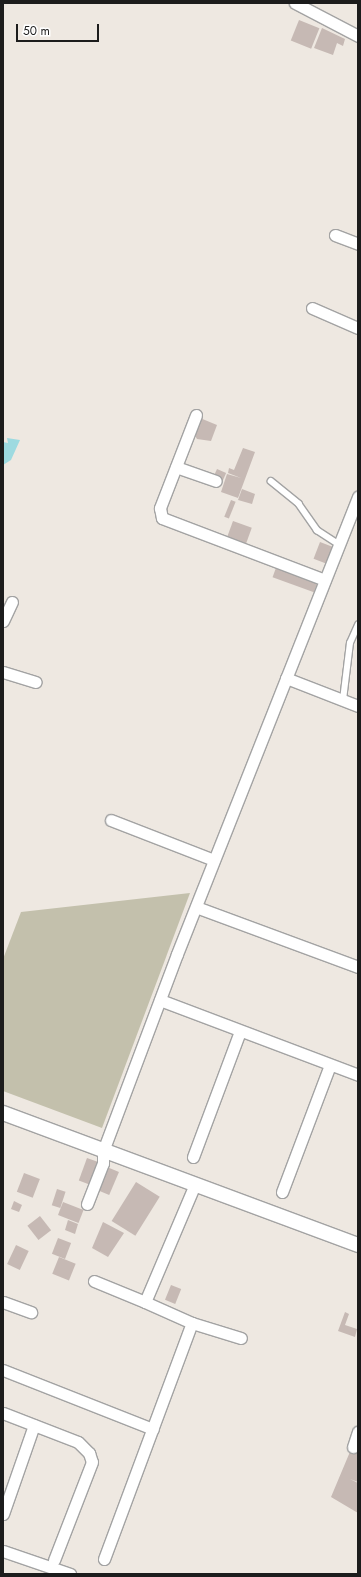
<!DOCTYPE html>
<html>
<head>
<meta charset="utf-8">
<style>
  body { margin:0 }
  #map { position:relative; width:361px; height:1577px; overflow:hidden; background:#eee8e1; font-family:Jost,sans-serif }
  div>[style] { position:absolute }
  [style*='--x'] { left:calc(var(--x)*1px); top:calc(var(--y)*1px); width:calc(var(--w)*1px); rotate:calc(var(--a)*1deg) }
  .construction>* { inset:0; background:#c3c0ac }
  .water>* { inset:0; background:#9ddae0 }
  .building>* { inset:0; background:#c6b9b4; transform-origin:0 0 }
  .roads { filter:drop-shadow(1px 0 #a3a3a3) drop-shadow(-1px 0 #a3a3a3) drop-shadow(0 1px #a3a3a3) drop-shadow(0 -1px #a3a3a3) }
  .service>* { height:5.5px; margin:-2.75px; padding:0 2.75px; transform-origin:2.75px; border-radius:2.75px; background:#fff }
  .minor>* { height:11px; margin:-5.5px; padding:0 5.5px; transform-origin:5.5px; border-radius:5.5px; background:#fff }
  .tertiary>* { height:14px; margin:-7px; padding:0 7px; transform-origin:7px; border-radius:7px; background:#fff }
  span { translate:-50% -50%; white-space:nowrap; text-align:center; line-height:1.15; -webkit-text-stroke:3.5px #fff; paint-order:stroke }
  .frame { position:absolute; inset:0; border:4px solid #1c1c1c; pointer-events:none }
  .scale { position:absolute; left:16px; top:24px; width:83px; height:18px; box-sizing:border-box; border:2px solid #1c1c1c; border-top:0; padding-left:5px; font-size:12px; line-height:14px; white-space:nowrap; color:#1c1c1c; -webkit-text-stroke:3px #fff; paint-order:stroke }
</style>
</head>
<body>
<div id="map">
  <div class="construction">
    <div style="clip-path:polygon(190px 893px,102px 1128px,3px 1091px,3px 959px,21px 912px)"></div>
  </div>
  <div class="water">
    <div style="clip-path:polygon(7px 438px,20px 440px,11px 460px,3px 465px,3px 442px,8px 443px)"></div>
  </div>
  <div class="building">
    <div style="left:299px;top:20px;width:22px;height:22px;rotate:22deg"></div>
    <div style="clip-path:polygon(322px 28px,345px 39px,343px 46px,337px 43px,333px 55px,314px 48px)"></div>
    <div style="clip-path:polygon(200px 418px,217px 425px,211px 441px,197px 439px,194px 434px)"></div>
    <div style="clip-path:polygon(243px 448px,255px 452px,238px 498px,221px 492px,227px 474px,241px 478px,228px 473px,229px 468px,234px 470px)"></div>
    <div style="left:217px;top:469px;width:10px;height:8px;rotate:24deg"></div>
    <div style="clip-path:polygon(242px 489px,255px 494px,252px 504px,238px 500px)"></div>
    <div style="left:231px;top:500px;width:5px;height:18px;rotate:22deg"></div>
    <div style="left:233px;top:521px;width:20px;height:19px;rotate:20deg"></div>
    <div style="left:320px;top:542px;width:14px;height:18px;rotate:21deg"></div>
    <div style="left:277px;top:565px;width:44px;height:13px;rotate:20deg"></div>
    <div style="left:87px;top:1158px;width:12px;height:24px;rotate:20deg"></div>
    <div style="left:107px;top:1167px;width:13px;height:25px;rotate:23deg"></div>
    <div style="left:24px;top:1173px;width:17px;height:20px;rotate:21deg"></div>
    <div style="left:136px;top:1182px;width:28px;height:46px;rotate:32deg"></div>
    <div style="left:57px;top:1189px;width:9px;height:17px;rotate:18deg"></div>
    <div style="clip-path:polygon(14px 1201px,22px 1205px,19px 1212px,11px 1209px)"></div>
    <div style="left:63px;top:1202px;width:22px;height:14px;rotate:21deg"></div>
    <div style="left:40px;top:1216px;width:18px;height:16px;rotate:52deg"></div>
    <div style="clip-path:polygon(68px 1220px,78px 1224px,75px 1234px,65px 1230px)"></div>
    <div style="clip-path:polygon(103px 1222px,124px 1233px,108px 1257px,92px 1248px)"></div>
    <div style="left:58px;top:1238px;width:14px;height:17px;rotate:21deg"></div>
    <div style="left:16px;top:1245px;width:14px;height:21px;rotate:25deg"></div>
    <div style="left:59px;top:1257px;width:18px;height:18px;rotate:22deg"></div>
    <div style="left:171px;top:1285px;width:11px;height:16px;rotate:22deg"></div>
    <div style="clip-path:polygon(345px 1312px,349px 1314px,345px 1325px,357px 1329px,355px 1337px,338px 1331px)"></div>
    <div style="clip-path:polygon(352px 1447px,358px 1450px,358px 1482px,350px 1479px,358px 1483px,358px 1513px,331px 1497px)"></div>
  </div>
  <div class="roads">
    <div class="service">
      <div style="--x:271;--y:481;--w:36;--a:39"></div>
      <div style="--x:299;--y:504;--w:32;--a:55"></div>
      <div style="--x:317;--y:530;--w:27;--a:33"></div>
      <div style="--x:343;--y:700;--w:57;--a:-83"></div>
      <div style="--x:350;--y:643;--w:20;--a:-66"></div>
    </div>
    <div class="minor">
      <div style="--x:295;--y:3;--w:71;--a:27.6"></div>
      <div style="--x:335;--y:235;--w:25;--a:21"></div>
      <div style="--x:312;--y:308;--w:50;--a:23.5"></div>
      <div style="--x:196;--y:415;--w:100;--a:111.2"></div>
      <div style="--x:160;--y:508;--w:10;--a:79"></div>
      <div style="--x:162;--y:518;--w:174;--a:20.8"></div>
      <div style="--x:176;--y:467;--w:42;--a:19.3"></div>
      <div style="--x:3;--y:621;--w:21;--a:-65"></div>
      <div style="--x:3;--y:672;--w:34;--a:17"></div>
      <div style="--x:286;--y:678;--w:77;--a:21.3"></div>
      <div style="--x:111;--y:820;--w:110;--a:21.2"></div>
      <div style="--x:196;--y:907;--w:173;--a:20.3"></div>
      <div style="--x:160;--y:1000;--w:212;--a:20.7"></div>
      <div style="--x:193;--y:1157;--w:134;--a:-69.5"></div>
      <div style="--x:282;--y:1192;--w:136;--a:-69.3"></div>
      <div style="--x:87;--y:1204;--w:44;--a:-68.7"></div>
      <div style="--x:103;--y:1163;--w:12;--a:-90"></div>
      <div style="--x:103;--y:1151;--w:210;--a:-69.4"></div>
      <div style="--x:177;--y:954;--w:492;--a:-68.4"></div>
      <div style="--x:94;--y:1281;--w:55;--a:22.4"></div>
      <div style="--x:3;--y:1302;--w:30;--a:20"></div>
      <div style="--x:192;--y:1323;--w:51;--a:17"></div>
      <div style="--x:3;--y:1370;--w:161;--a:21.5"></div>
      <div style="--x:3;--y:1413;--w:80;--a:21.1"></div>
      <div style="--x:78;--y:1442;--w:16;--a:45"></div>
      <div style="--x:89;--y:1453;--w:9;--a:72"></div>
      <div style="--x:92;--y:1462;--w:105;--a:111.2"></div>
      <div style="--x:353;--y:1447;--w:16;--a:-72"></div>
      <div style="--x:3;--y:1514;--w:94;--a:-70.8"></div>
      <div style="--x:3;--y:1551;--w:71;--a:18.9"></div>
      <div style="--x:104;--y:1559;--w:252;--a:-69.6"></div>
      <div style="--x:192;--y:1323;--w:51;--a:-155.9"></div>
      <div style="--x:145;--y:1302;--w:128;--a:-67"></div>
    </div>
    <div class="tertiary">
      <div style="--x:3;--y:1113;--w:379;--a:20.4"></div>
    </div>
  </div>
  <div class="frame"></div>
  <div class="scale">50 m</div>
</div>
</body>
</html>
